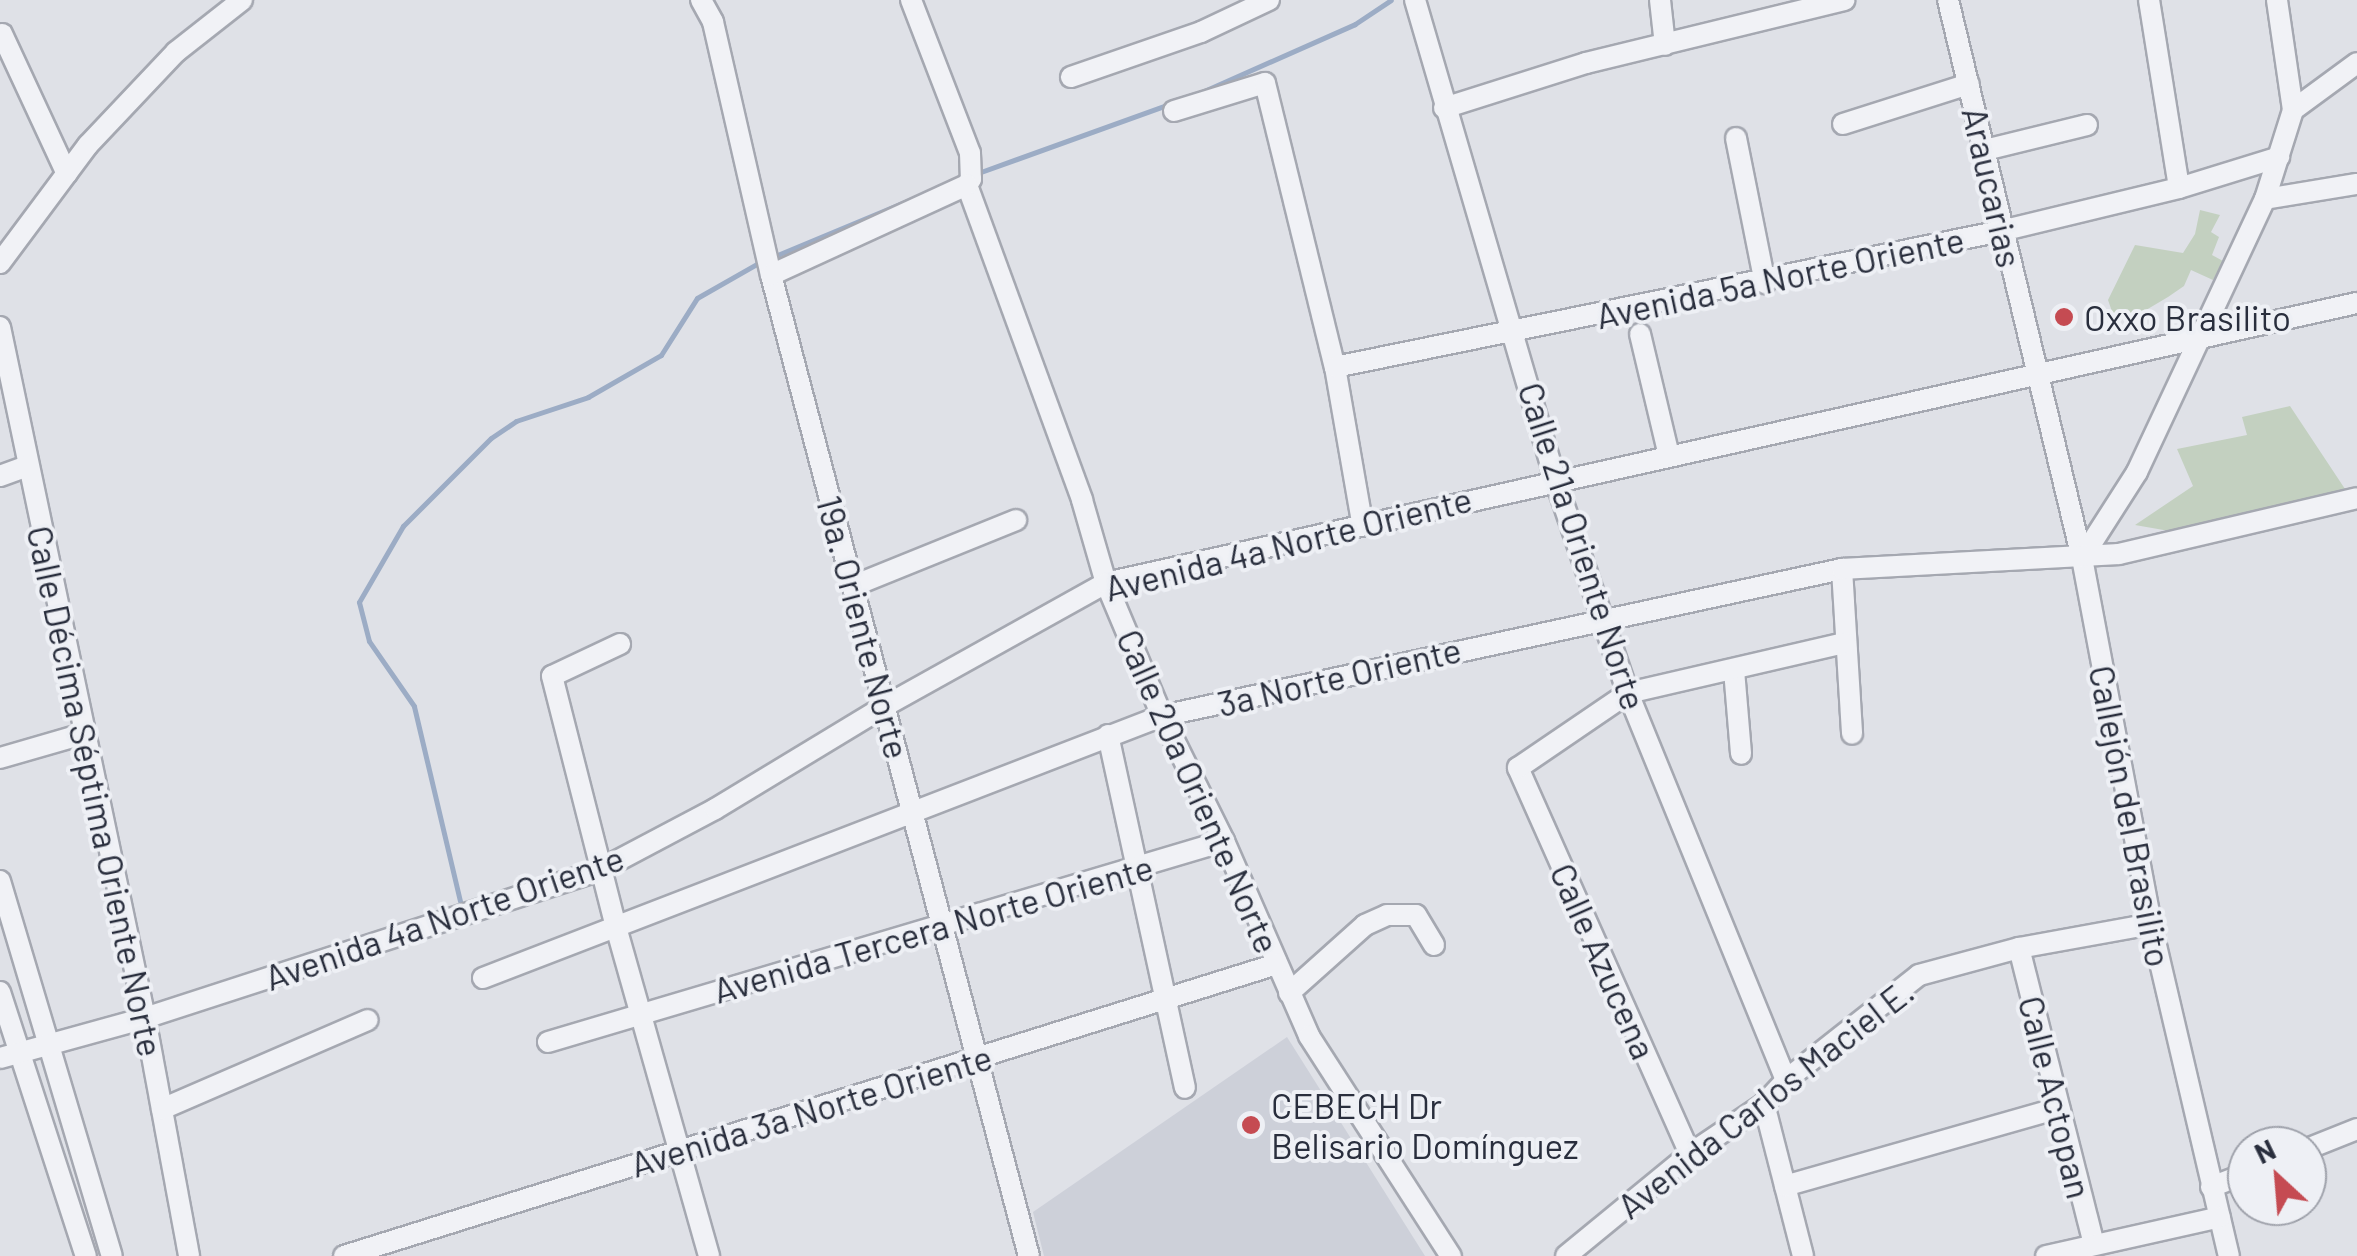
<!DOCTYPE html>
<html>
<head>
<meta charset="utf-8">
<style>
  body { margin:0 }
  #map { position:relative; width:2357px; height:1256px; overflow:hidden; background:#dfe1e7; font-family:Barlow,sans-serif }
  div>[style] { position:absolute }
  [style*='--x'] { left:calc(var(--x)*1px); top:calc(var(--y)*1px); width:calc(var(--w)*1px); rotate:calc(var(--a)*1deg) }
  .built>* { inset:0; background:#cdd0d9 }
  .green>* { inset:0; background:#c3d0c0 }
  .stream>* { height:5px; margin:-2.5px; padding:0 2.5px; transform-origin:2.5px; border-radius:2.5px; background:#9cacc5 }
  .roads { filter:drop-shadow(2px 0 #a5a8b1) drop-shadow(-2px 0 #a5a8b1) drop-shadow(0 2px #a5a8b1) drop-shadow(0 -2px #a5a8b1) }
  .minor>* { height:20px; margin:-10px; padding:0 10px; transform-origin:10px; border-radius:10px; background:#f1f2f6 }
  .dots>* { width:28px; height:28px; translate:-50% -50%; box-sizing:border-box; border:5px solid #eef0f5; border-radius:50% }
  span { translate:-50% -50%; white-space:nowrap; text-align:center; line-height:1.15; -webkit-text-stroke:8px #eef0f5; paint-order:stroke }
  .street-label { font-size:35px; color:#292e3d }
  .poi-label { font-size:35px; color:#292e3d }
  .left { translate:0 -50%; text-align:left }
  .north { position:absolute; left:2227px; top:1126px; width:100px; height:100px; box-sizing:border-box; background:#eef0f5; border:2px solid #9fa2ab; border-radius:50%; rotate:334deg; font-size:28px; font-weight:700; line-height:40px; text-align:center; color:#292e3d }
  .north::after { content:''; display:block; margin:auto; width:35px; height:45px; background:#c54b52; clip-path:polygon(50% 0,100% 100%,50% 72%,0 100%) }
</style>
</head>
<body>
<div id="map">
  <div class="built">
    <div style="clip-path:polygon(1287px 1037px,1425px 1256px,1044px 1256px,1033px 1212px)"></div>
  </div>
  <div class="green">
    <div style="clip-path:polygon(2200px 210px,2220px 215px,2211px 232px,2219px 237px,2212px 255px,2223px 261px,2213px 280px,2191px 270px,2184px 286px,2168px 297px,2141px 313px,2115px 320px,2108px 300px,2135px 245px,2183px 253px,2195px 234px)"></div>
    <div style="clip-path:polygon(2290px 406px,2349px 495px,2175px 532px,2135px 525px,2193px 486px,2177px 449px,2247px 435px,2242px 417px)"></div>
  </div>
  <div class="stream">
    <div style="--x:1195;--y:95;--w:175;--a:-23.9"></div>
    <div style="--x:1355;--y:24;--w:43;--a:-33.7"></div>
    <div style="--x:978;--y:173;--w:204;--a:-19.8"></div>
    <div style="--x:775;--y:256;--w:154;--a:-22.6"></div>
    <div style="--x:460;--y:901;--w:200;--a:-103.3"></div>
    <div style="--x:414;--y:706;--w:79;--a:-124.7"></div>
    <div style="--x:369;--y:641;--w:40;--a:-104.4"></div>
    <div style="--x:359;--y:602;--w:88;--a:-59.9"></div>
    <div style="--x:403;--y:526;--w:124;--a:-45"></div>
    <div style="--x:491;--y:438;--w:30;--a:-34"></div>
    <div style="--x:516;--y:421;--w:76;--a:-18.4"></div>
    <div style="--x:588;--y:397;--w:84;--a:-29.9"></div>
    <div style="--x:661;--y:355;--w:67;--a:-57.7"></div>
    <div style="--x:697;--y:298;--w:73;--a:-29.7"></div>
  </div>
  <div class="roads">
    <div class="minor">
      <div style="--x:701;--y:0;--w:25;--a:61"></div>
      <div style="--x:713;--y:22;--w:260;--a:77.1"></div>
      <div style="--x:771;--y:275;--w:1014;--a:75.27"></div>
      <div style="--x:911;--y:0;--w:164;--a:68.9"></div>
      <div style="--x:970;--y:153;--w:26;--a:88"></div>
      <div style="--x:971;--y:179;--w:7;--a:124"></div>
      <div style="--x:1415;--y:0;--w:499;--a:73.7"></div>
      <div style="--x:1555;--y:479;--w:226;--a:71.2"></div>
      <div style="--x:1628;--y:693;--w:418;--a:67.8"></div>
      <div style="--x:1660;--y:0;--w:45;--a:83.7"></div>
      <div style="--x:1948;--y:0;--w:574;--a:76.5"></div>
      <div style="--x:2082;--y:558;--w:372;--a:79.3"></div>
      <div style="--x:2151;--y:924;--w:341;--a:76.8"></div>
      <div style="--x:2149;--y:0;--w:190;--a:80.9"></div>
      <div style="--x:2;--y:34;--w:154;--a:65.1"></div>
      <div style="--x:1071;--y:77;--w:138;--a:-19.1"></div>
      <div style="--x:1201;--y:32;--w:75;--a:-25.2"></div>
      <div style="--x:1444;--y:108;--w:149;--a:-17.6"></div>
      <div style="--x:1586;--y:63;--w:266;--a:-13.7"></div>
      <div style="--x:2293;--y:110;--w:79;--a:-36.3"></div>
      <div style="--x:1174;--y:111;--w:95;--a:-17.1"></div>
      <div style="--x:1265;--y:83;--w:292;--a:76.2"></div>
      <div style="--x:1335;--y:367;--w:157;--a:80.1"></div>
      <div style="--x:1843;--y:124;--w:132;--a:-17.6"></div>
      <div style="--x:1736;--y:138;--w:148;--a:78.7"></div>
      <div style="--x:1985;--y:150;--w:105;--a:-13.8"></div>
      <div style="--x:967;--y:185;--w:335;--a:69.9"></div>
      <div style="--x:1082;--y:500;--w:86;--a:73.9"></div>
      <div style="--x:1106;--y:583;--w:144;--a:67.2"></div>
      <div style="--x:1162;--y:716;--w:140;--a:63.6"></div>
      <div style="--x:1224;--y:841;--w:213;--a:66.4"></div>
      <div style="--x:1309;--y:1036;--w:262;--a:57.2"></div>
      <div style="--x:2265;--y:199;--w:93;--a:-9.3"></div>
      <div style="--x:0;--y:263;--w:147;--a:-53.3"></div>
      <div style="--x:88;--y:145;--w:128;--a:-46.6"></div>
      <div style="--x:176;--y:52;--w:84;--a:-38.2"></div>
      <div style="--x:771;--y:275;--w:216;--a:-24.7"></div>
      <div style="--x:0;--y:327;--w:706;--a:78.15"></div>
      <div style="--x:145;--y:1018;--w:242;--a:79.5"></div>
      <div style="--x:1640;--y:334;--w:125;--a:76.6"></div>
      <div style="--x:1335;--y:367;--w:680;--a:-11.54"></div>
      <div style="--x:2001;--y:231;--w:183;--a:-13.6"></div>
      <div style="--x:2179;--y:188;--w:105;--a:-17.2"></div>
      <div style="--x:0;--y:476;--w:30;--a:-20"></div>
      <div style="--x:2082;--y:558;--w:102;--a:-57.4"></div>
      <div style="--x:2137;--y:472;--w:302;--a:-64.9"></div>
      <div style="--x:2265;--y:199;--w:93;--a:-72.5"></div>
      <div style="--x:2293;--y:110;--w:111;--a:-98.3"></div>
      <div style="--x:1842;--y:569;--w:165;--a:86.5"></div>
      <div style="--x:853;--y:586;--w:176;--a:-22"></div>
      <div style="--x:620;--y:644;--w:75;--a:154.8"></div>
      <div style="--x:552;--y:676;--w:259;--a:75.7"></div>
      <div style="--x:616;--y:927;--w:342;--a:74.2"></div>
      <div style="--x:1734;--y:670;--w:84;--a:85.2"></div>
      <div style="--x:1108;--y:735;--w:361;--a:77.7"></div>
      <div style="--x:0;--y:758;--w:86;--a:-16.1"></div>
      <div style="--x:0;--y:881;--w:391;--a:73.4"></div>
      <div style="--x:2019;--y:948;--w:306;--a:75.8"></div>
      <div style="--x:483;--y:978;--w:728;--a:-21.1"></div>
      <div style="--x:1162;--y:716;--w:696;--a:-12.2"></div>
      <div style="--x:1842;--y:569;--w:277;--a:-3.1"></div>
      <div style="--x:2119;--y:554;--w:244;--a:-13.2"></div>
      <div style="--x:0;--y:992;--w:278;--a:72"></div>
      <div style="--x:1289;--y:993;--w:102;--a:-41.8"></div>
      <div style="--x:1365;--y:925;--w:24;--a:-24"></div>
      <div style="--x:1387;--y:915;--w:29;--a:0"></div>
      <div style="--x:1416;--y:915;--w:35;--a:59"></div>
      <div style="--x:548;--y:1042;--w:705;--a:-16.56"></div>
      <div style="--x:0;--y:1058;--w:150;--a:-15.4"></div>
      <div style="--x:145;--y:1018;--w:478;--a:-18"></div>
      <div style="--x:600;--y:870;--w:130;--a:-27.9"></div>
      <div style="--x:715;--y:809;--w:199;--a:-31.2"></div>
      <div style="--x:885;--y:706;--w:253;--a:-29.1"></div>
      <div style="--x:1106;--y:583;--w:1282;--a:-12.62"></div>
      <div style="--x:1764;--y:1104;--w:157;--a:75.6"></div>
      <div style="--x:162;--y:1109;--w:224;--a:-23.4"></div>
      <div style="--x:2307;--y:1149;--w:54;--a:-21.8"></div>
      <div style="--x:1690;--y:1154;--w:423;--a:-114"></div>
      <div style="--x:1518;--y:768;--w:133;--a:-34.3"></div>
      <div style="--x:1628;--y:693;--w:223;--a:-13"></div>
      <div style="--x:1785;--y:1186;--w:285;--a:-15.9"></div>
      <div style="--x:2211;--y:1187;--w:39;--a:-21"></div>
      <div style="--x:344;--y:1256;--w:978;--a:-17.38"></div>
      <div style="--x:1566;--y:1256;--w:161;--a:-39.4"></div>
      <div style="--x:1690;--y:1154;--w:89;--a:-34"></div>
      <div style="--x:1764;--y:1104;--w:33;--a:-47"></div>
      <div style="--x:1786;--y:1080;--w:169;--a:-38.3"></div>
      <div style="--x:1919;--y:975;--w:104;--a:-15.1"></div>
      <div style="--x:2019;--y:948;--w:134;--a:-10.3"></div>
      <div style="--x:2046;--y:1256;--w:178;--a:-12.6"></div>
    </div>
  </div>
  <div class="dots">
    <div style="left:2064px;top:317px;background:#c54b52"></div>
    <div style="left:1251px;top:1125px;background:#c54b52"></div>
  </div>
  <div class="street-label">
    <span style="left:1993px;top:187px;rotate:77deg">Araucarias</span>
    <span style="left:1780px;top:277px;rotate:-12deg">Avenida 5a Norte Oriente</span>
    <span style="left:1288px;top:543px;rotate:-14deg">Avenida 4a Norte Oriente</span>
    <span style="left:1583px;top:546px;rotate:72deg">Calle 21a Oriente Norte</span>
    <span style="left:864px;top:627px;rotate:75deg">19a. Oriente Norte</span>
    <span style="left:1339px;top:676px;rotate:-13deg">3a Norte Oriente</span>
    <span style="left:96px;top:791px;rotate:78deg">Calle Décima Séptima Oriente Norte</span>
    <span style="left:1199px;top:791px;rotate:66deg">Calle 20a Oriente Norte</span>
    <span style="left:2131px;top:816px;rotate:79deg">Callejón del Brasilito</span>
    <span style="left:444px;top:917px;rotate:-19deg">Avenida 4a Norte Oriente</span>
    <span style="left:933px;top:928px;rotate:-16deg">Avenida Tercera Norte Oriente</span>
    <span style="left:1604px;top:961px;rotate:66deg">Calle Azucena</span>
    <span style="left:2056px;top:1097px;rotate:76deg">Calle Actopan</span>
    <span style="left:1765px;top:1098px;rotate:-38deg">Avenida Carlos Maciel E.</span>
    <span style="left:811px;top:1110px;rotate:-17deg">Avenida 3a Norte Oriente</span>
  </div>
  <div class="poi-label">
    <span class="left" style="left:2084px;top:317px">Oxxo Brasilito</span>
    <span class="left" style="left:1271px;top:1125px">CEBECH Dr<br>Belisario Domínguez</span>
  </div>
  <div class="north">N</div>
</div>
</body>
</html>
